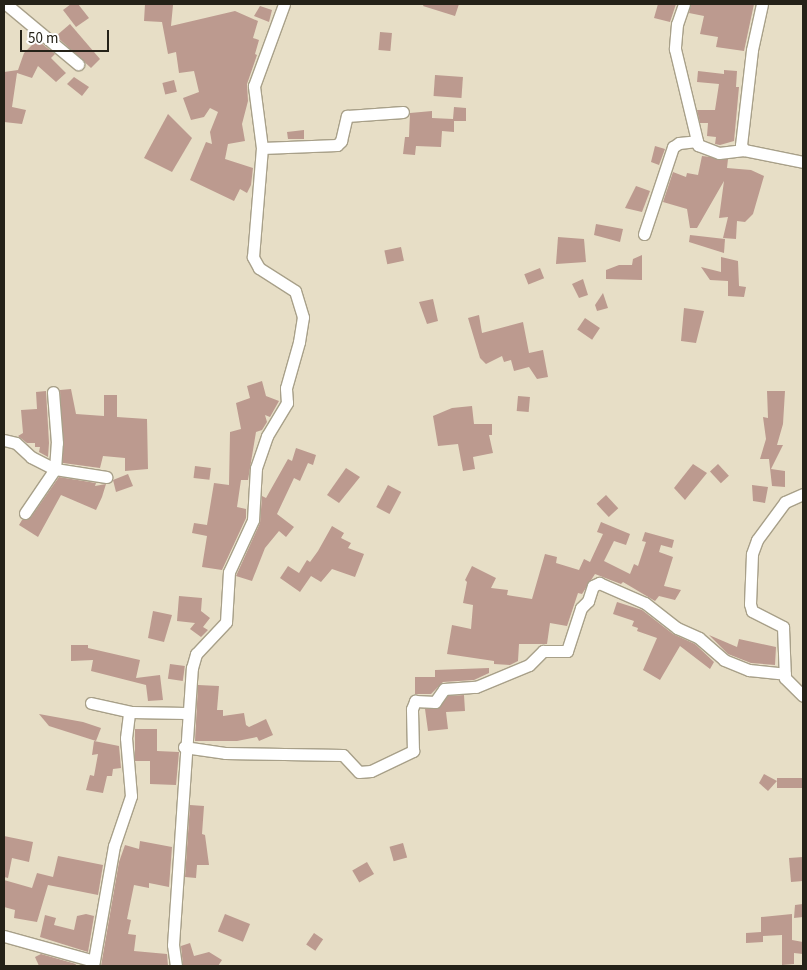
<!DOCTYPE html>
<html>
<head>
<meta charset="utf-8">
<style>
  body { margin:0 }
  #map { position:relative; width:807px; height:970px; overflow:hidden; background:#e7dec6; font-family:"Source Sans 3",sans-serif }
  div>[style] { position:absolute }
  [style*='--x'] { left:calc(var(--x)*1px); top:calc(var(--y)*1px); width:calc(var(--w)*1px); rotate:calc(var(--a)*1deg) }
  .building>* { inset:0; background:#bc9a8f; transform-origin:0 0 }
  .roads { filter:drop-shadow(1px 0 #a8a089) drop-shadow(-1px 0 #a8a089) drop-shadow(0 1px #a8a089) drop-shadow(0 -1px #a8a089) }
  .minor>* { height:11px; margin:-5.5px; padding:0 5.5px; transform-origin:5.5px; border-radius:5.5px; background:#fff }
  span { translate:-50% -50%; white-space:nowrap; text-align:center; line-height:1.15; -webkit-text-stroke:4px #fff; paint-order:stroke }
  .frame { position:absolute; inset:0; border:5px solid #252218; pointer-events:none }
  .scale { position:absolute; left:20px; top:30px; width:89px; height:22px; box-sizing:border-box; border:2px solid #252218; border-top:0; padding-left:6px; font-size:15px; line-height:18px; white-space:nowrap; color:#252218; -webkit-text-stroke:4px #fff; paint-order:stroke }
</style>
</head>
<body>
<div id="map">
  <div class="building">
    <div style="clip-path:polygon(71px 4px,78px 4px,89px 18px,76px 27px,63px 10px)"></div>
    <div style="clip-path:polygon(145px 4px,173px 5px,171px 26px,235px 11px,258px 21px,253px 38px,259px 40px,255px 54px,257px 55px,247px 84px,248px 101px,242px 124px,245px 141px,228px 144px,225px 159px,253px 168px,251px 185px,247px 193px,240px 189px,234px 201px,190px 180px,206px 142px,212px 144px,210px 132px,218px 112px,210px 108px,204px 117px,191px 120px,183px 98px,199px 92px,194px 71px,179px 73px,176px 52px,168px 54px,162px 22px,144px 21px)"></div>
    <div style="clip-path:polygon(424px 4px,459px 4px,455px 16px,423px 6px)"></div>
    <div style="clip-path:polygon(658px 4px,676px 4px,670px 22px,654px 18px)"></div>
    <div style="clip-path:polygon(691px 4px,754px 4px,744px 51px,716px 47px,718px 37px,700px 34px,704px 16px,689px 13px)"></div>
    <div style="clip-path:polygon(260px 6px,272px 10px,269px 22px,254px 16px)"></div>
    <div style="clip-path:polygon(70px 24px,100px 59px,91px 68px,56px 36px)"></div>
    <div style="left:380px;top:32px;width:12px;height:18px;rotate:5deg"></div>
    <div style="clip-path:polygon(37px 40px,55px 54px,51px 58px,66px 73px,56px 82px,38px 66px,32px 78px,17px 73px,12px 107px,26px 110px,22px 124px,4px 122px,4px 72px,18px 70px,24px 53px)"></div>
    <div style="clip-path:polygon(724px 70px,737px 71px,736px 87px,739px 87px,734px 141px,720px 145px,715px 144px,716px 137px,707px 136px,708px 123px,700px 123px,697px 110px,715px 110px,719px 84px,697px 82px,698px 71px,724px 74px)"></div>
    <div style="left:435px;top:75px;width:28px;height:21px;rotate:4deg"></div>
    <div style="clip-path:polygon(74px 77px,89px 87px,82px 96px,67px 84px)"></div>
    <div style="left:174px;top:80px;width:12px;height:12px;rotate:76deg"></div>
    <div style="clip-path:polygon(454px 107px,466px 108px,466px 121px,454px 121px,454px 132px,442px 131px,441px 147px,416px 146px,415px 155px,403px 154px,405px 137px,409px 137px,410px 113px,432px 111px,432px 118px,453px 119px)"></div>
    <div style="clip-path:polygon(168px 114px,192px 138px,172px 172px,144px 158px)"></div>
    <div style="clip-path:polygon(304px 130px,304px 139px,288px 139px,287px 132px)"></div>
    <div style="clip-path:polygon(655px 146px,665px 149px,659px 165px,651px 162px)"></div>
    <div style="clip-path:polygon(702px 156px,728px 159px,727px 168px,751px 170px,764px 176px,753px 214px,745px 222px,737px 221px,736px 239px,723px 238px,728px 217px,719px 218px,724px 181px,697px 228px,690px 228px,687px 209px,663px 202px,673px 172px,686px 177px,687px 173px,698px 175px)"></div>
    <div style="clip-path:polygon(636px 186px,650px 191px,642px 212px,625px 208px)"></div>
    <div style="clip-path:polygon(596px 224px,623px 229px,620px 242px,594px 235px)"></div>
    <div style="clip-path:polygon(690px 235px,725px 239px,724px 253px,689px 242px)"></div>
    <div style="clip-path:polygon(558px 237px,584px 239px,586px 262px,556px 264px)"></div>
    <div style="left:401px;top:247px;width:14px;height:17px;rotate:78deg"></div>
    <div style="clip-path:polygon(642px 255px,642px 280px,606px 279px,606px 270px,619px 265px,632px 265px,633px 259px)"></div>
    <div style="clip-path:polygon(721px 257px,738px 261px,739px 286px,746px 287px,744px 297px,728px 296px,728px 281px,710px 280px,701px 267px,721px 272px)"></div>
    <div style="left:540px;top:268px;width:11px;height:17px;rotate:68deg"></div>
    <div style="clip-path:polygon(583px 279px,588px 295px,579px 298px,572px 284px)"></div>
    <div style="clip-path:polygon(603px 293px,608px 308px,597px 311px,595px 305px)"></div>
    <div style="clip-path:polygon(433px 299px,438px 321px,427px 324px,419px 302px)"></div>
    <div style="clip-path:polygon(684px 308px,704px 311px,696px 343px,681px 341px)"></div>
    <div style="clip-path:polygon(479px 315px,482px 333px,523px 322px,529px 353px,543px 350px,548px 377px,537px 379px,529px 367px,514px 371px,511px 360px,504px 362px,502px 356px,486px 364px,480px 358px,468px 318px)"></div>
    <div style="left:585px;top:318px;width:18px;height:14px;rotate:34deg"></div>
    <div style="clip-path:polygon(262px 381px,266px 396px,279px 401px,270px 417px,265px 415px,267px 422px,262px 430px,256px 432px,248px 480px,241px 480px,237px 507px,246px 509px,246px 518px,222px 570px,202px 567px,207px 536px,192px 533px,194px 523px,207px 525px,214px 483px,229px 485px,230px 432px,241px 429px,236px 403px,250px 398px,247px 386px)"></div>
    <div style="clip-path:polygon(71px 389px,76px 414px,104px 416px,104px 395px,117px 395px,117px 417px,147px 419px,148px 469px,125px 471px,125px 458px,103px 456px,100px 468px,63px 463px,60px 390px)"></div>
    <div style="clip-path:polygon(46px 391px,49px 443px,48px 457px,39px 452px,40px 447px,35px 447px,35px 443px,27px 443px,18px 436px,23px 433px,21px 410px,37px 409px,36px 392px)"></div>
    <div style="clip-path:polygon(767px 391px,785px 391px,783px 424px,777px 445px,783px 445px,771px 469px,785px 471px,785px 487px,772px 486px,769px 459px,760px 459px,766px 439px,763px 417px,768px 418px)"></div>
    <div style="left:518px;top:396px;width:12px;height:15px;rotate:5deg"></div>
    <div style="clip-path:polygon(472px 406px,474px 424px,492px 424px,492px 435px,489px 435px,493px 453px,473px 457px,475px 469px,463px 471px,458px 444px,438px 446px,433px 416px,452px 408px)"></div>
    <div style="clip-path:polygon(296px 448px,316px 455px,313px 465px,308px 463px,300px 481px,294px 478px,277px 514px,294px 527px,286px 537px,279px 531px,265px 548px,252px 581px,236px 576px,260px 523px,262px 496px,266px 498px,288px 459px,292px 461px)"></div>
    <div style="clip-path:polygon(693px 464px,707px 473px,685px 500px,674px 488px)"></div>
    <div style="left:718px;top:464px;width:16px;height:11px;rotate:47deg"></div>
    <div style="left:195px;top:466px;width:16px;height:12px;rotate:7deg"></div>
    <div style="clip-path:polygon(346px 468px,360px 477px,339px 503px,327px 495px)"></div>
    <div style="clip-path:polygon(128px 474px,133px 486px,116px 492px,113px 480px)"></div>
    <div style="clip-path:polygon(59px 477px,96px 483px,95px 486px,106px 484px,102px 497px,96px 510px,61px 495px,38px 537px,19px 525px,22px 520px,31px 517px)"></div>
    <div style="left:388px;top:485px;width:15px;height:25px;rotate:28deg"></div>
    <div style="clip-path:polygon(752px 485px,768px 487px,765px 503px,753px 501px)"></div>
    <div style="left:606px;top:495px;width:18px;height:13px;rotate:47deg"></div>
    <div style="clip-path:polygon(601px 522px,630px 534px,626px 545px,614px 541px,604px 561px,630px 574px,634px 564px,638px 566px,646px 542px,642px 541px,645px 532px,674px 540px,672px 548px,661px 545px,659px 552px,673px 557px,664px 586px,681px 590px,675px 600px,659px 596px,655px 601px,623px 582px,621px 584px,595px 574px,582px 594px,578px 593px,567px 626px,550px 623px,547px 644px,519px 644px,518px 661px,510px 665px,494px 664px,494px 661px,447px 654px,452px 625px,471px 629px,473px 605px,463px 603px,467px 582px,465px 580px,472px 566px,496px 578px,491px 588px,508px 590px,507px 595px,532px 599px,545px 554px,557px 557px,556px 563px,579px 570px,584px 559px,590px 562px,603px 534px,597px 532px)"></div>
    <div style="clip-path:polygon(332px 526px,344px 533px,341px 538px,351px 543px,348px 548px,364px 554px,355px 577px,332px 569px,321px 582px,311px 576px,300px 592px,280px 578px,288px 566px,299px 573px,307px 560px,310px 562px,318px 551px)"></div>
    <div style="clip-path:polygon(179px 596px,202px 598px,201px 611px,210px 618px,203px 627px,208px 630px,201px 637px,190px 629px,195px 623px,177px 621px)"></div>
    <div style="clip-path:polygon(617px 602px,642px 610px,673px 634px,695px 644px,714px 662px,710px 669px,680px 646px,660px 680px,643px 670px,657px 638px,637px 631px,638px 628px,632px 626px,634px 621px,613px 614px)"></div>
    <div style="clip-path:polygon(153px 611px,172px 615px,164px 642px,148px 638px)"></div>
    <div style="clip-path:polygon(709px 635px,737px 647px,739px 639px,776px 647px,775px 665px,751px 663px,728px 654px)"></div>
    <div style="clip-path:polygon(71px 645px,88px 645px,88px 648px,140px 660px,136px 678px,160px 675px,163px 700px,148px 701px,146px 685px,91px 671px,93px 660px,71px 661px)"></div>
    <div style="left:170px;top:664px;width:15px;height:15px;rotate:8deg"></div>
    <div style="clip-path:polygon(489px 668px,489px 673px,474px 680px,443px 682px,431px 694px,415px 694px,415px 677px,435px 677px,435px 670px)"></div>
    <div style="clip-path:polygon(198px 685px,219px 686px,217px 710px,223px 710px,223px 716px,244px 713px,246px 725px,249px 727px,266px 719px,273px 735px,259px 741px,257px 737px,237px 741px,195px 741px)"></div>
    <div style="clip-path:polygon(464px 695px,465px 711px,446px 712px,448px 729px,428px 731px,425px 709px,439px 708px,448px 696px)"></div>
    <div style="clip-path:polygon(39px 714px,83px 722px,101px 728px,96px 741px,49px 726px)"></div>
    <div style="clip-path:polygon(135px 729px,157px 729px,157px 751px,179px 752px,176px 785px,150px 784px,150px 761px,135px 761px)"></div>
    <div style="clip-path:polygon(94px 741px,119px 746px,121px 768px,113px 769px,112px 776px,107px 776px,103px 793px,86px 790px,90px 775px,94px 776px,98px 754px,92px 755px)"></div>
    <div style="clip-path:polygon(764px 774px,777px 781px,768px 791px,759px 783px)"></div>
    <div style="left:803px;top:778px;width:10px;height:26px;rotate:90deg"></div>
    <div style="clip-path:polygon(190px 805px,204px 806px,202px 834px,205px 835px,209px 865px,197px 865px,196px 878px,185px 877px)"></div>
    <div style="clip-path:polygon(4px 836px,33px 842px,29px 862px,12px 858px,8px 878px,4px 877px)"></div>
    <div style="clip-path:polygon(140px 841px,172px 847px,169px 887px,149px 883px,149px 888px,134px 885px,127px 919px,131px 920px,128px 934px,136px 935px,134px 951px,167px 954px,168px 966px,101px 966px,119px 862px,125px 845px,139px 849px)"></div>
    <div style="left:403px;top:843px;width:15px;height:14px;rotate:74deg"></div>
    <div style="clip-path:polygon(58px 856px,103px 865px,98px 895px,48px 885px,37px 922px,14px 918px,15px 910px,4px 907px,4px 880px,32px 888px,37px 873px,53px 877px)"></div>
    <div style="clip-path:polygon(803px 857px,803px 881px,791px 882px,789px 858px)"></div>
    <div style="left:367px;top:862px;width:14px;height:17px;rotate:60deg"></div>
    <div style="clip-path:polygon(803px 904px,803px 917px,794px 918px,795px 905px)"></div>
    <div style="clip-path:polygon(86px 914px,94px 916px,88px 952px,40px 937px,45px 915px,56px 918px,54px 925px,74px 930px,77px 916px)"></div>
    <div style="left:225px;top:914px;width:27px;height:19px;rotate:22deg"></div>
    <div style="clip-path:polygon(792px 914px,792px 940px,803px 942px,803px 954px,794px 953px,794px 964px,782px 965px,782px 935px,763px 936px,763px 942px,746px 943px,746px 933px,761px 932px,761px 917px)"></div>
    <div style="left:314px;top:933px;width:11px;height:14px;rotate:34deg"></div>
    <div style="clip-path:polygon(190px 943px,194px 956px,209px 952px,222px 960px,218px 966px,183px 966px,181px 946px)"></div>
    <div style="clip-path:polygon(41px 954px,76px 964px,75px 966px,39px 966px,35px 957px)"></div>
  </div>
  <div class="roads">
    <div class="minor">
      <div style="--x:6;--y:4;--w:94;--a:39.8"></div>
      <div style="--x:684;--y:4;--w:21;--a:109"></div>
      <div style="--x:677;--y:24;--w:25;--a:95"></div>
      <div style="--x:675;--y:49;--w:99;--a:76.5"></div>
      <div style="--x:698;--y:145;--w:22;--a:21"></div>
      <div style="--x:719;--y:153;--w:25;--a:-7"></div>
      <div style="--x:762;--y:4;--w:47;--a:102.3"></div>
      <div style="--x:752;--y:50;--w:96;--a:96.6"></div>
      <div style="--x:741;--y:145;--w:6;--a:59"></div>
      <div style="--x:744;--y:150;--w:60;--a:11.5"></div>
      <div style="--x:262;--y:148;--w:75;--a:-2.3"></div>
      <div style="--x:337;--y:145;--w:6;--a:-45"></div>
      <div style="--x:341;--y:141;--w:26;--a:-77"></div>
      <div style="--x:347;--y:116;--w:56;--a:-4.1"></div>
      <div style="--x:644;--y:234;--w:92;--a:-71.6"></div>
      <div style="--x:673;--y:147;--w:7;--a:-34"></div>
      <div style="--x:679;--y:143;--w:18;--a:-6"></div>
      <div style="--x:4;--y:440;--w:12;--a:14"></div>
      <div style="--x:16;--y:443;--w:21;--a:43"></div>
      <div style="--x:31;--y:457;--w:27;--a:27"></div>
      <div style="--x:55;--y:469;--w:52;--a:8.9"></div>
      <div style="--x:803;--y:494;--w:20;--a:156"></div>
      <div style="--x:785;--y:502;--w:47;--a:126.4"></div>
      <div style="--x:757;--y:540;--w:15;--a:110"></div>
      <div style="--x:752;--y:554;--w:50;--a:92.3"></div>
      <div style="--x:750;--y:604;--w:7;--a:74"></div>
      <div style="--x:752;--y:611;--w:35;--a:27"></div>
      <div style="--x:783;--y:627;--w:51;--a:87.8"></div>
      <div style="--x:785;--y:678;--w:25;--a:45"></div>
      <div style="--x:25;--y:513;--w:53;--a:-55.7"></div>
      <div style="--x:55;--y:469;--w:26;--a:-86"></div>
      <div style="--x:57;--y:443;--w:51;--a:-94.5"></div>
      <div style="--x:91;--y:703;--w:42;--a:12.4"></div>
      <div style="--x:132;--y:712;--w:54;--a:1.1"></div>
      <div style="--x:184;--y:747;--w:41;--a:8.3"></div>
      <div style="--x:225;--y:753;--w:118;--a:1"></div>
      <div style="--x:343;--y:755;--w:23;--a:47"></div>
      <div style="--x:359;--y:772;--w:12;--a:-5"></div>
      <div style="--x:371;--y:771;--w:47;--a:-25.5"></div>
      <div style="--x:413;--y:751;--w:42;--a:-91.4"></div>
      <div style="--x:412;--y:709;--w:9;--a:-69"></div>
      <div style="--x:415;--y:701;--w:20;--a:3"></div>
      <div style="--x:435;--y:702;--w:16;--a:-55"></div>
      <div style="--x:444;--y:689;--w:32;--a:-4"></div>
      <div style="--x:476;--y:687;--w:57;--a:-22.5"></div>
      <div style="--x:529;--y:665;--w:20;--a:-45"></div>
      <div style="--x:543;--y:651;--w:24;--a:0"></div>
      <div style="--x:567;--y:651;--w:45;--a:-72"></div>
      <div style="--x:581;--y:608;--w:10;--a:-45"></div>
      <div style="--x:588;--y:601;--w:16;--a:-72"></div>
      <div style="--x:593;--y:586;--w:7;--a:-27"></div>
      <div style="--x:599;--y:583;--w:50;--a:23.5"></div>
      <div style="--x:645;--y:603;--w:41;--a:38"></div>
      <div style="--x:677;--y:628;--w:24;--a:24"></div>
      <div style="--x:699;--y:638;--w:33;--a:41"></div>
      <div style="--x:724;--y:660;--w:27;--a:22"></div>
      <div style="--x:749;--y:670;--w:36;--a:6"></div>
      <div style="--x:4;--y:936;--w:93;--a:15.5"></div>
      <div style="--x:93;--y:966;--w:122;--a:-80.1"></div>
      <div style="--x:114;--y:846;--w:53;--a:-71.2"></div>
      <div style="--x:131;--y:796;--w:58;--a:-94.9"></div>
      <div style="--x:126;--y:738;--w:26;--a:-83"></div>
      <div style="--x:176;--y:966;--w:21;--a:-98"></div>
      <div style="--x:173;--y:945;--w:278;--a:-86.1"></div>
      <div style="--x:192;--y:668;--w:15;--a:-74"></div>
      <div style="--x:196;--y:654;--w:44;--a:-46.8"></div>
      <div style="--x:226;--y:622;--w:50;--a:-86.6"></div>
      <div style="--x:229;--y:572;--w:57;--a:-65.2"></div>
      <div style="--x:253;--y:520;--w:52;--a:-86.7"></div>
      <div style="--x:256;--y:468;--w:34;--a:-71"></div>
      <div style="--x:267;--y:436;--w:39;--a:-59"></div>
      <div style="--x:287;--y:403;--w:15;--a:-94"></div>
      <div style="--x:286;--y:388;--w:48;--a:-74.2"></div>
      <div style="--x:299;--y:342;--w:25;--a:-81"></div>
      <div style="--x:303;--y:317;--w:27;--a:-107"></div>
      <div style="--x:295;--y:291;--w:43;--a:-147.4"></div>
      <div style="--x:259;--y:268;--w:13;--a:-119"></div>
      <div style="--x:253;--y:257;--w:109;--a:-85.3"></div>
      <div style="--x:262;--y:148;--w:63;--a:-97.4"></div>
      <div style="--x:254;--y:86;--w:87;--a:-69.9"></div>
    </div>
  </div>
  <div class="frame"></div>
  <div class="scale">50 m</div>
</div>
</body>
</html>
